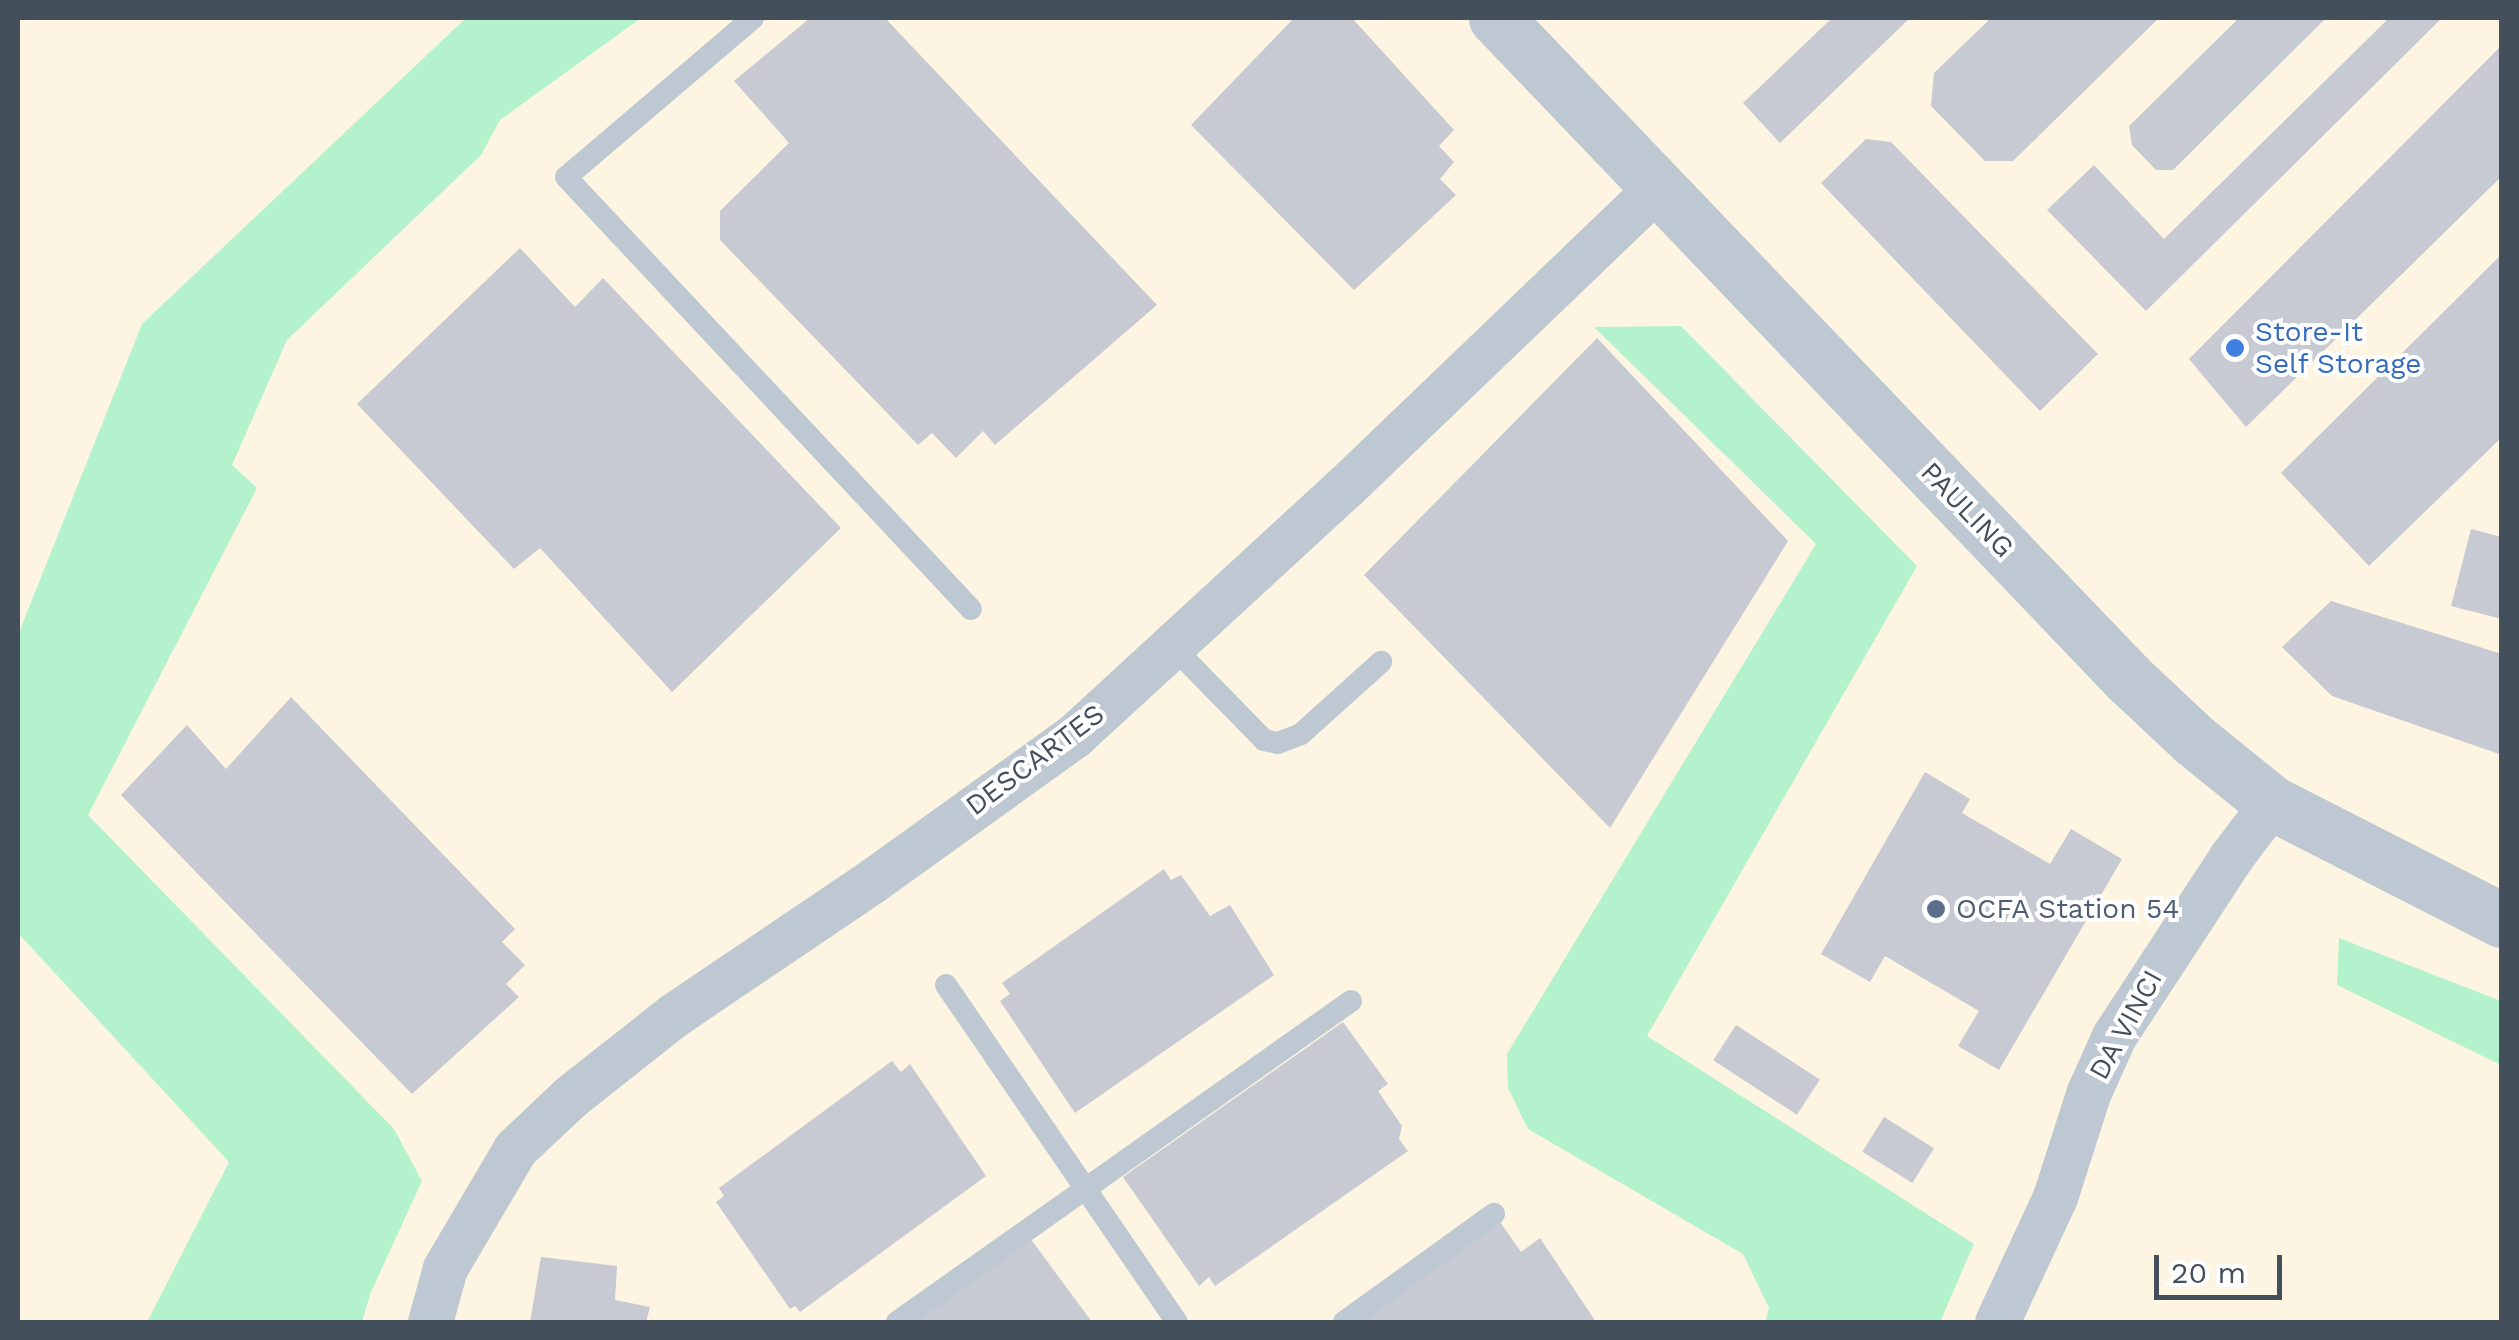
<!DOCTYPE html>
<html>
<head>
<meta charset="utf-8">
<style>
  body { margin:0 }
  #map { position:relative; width:2519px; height:1340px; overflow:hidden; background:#efebeb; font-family:"Work Sans",sans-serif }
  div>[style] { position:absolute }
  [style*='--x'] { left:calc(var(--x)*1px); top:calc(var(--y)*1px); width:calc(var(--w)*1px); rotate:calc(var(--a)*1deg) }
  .commercial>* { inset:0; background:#fdf5e1; transform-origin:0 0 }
  .green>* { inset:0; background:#b4f2cd }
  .building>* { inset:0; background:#c7cad2; transform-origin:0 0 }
  .service>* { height:22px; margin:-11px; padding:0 11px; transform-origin:11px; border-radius:11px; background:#bdc8d3 }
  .minor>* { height:45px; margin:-22.5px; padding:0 22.5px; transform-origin:22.5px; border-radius:22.5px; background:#bdc8d3 }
  .tertiary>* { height:55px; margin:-27.5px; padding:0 27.5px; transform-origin:27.5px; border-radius:27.5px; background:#bdc8d3 }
  .dots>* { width:28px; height:28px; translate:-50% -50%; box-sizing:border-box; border:5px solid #fff; border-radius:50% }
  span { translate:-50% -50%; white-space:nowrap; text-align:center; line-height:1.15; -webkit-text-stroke:8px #fff; paint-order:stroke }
  .shop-label { font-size:28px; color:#366cbe }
  .left { translate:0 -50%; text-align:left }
  .street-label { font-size:28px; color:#434f5b }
  .service-label { font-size:28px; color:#4e5e75 }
  .frame { position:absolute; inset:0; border:20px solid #434f5b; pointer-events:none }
  .scale { position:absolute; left:2154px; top:1255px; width:128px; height:45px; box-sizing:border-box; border:5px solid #434f5b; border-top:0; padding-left:12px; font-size:30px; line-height:35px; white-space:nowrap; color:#434f5b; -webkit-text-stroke:8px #fff; paint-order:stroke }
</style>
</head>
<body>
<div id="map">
  <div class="commercial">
    <div style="left:18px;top:18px;width:2483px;height:1304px"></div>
  </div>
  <div class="green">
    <div style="clip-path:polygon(466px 18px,641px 18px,500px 120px,481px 155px,287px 340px,232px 465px,257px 488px,88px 815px,394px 1129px,422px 1181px,371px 1292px,362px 1322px,147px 1322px,229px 1162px,18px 933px,18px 635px,142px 324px)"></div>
    <div style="clip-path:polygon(1681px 326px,1917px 566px,1647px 1036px,1974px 1244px,1940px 1322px,1765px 1322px,1769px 1308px,1743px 1254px,1528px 1129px,1508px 1088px,1507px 1054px,1816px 544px,1594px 327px)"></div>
    <div style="clip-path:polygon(2339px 938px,2501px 1001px,2501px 1065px,2337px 985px)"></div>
  </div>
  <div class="building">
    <div style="clip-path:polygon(810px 18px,885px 18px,1157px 305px,995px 445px,983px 431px,956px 458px,932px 433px,918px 445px,720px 240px,720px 211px,789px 143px,734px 81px)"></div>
    <div style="clip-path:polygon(1294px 18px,1352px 18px,1454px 130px,1439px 146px,1454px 162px,1440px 179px,1456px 195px,1354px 290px,1191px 125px)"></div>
    <div style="clip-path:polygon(1832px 18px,1910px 18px,1780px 143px,1743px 103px)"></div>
    <div style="clip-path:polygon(1991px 18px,2159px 18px,2013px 161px,1985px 161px,1931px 106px,1934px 73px)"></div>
    <div style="clip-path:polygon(2239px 18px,2326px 18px,2173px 170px,2156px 170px,2132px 145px,2129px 126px)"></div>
    <div style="clip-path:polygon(2389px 18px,2442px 18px,2146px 311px,2047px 210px,2094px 165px,2164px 239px)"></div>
    <div style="clip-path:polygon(2502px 45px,2502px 176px,2246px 427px,2189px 359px)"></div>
    <div style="clip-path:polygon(1866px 139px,1891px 142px,2098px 354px,2040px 411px,1821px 183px)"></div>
    <div style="clip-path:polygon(520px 248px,575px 307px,603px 278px,841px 528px,672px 692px,540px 548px,514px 569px,357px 404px)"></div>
    <div style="clip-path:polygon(2502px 254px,2502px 437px,2369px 566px,2281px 473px)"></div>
    <div style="clip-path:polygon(1597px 338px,1788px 541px,1610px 828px,1364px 575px)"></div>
    <div style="clip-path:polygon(2471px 529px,2502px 537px,2502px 619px,2451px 606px)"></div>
    <div style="clip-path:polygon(2331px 601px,2502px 654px,2502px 755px,2332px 696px,2282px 647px)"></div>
    <div style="clip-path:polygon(291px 697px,515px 929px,502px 942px,525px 965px,506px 984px,519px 997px,412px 1094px,121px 795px,187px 725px,226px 769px)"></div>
    <div style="clip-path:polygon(1925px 772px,1970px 799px,1962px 813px,2050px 864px,2071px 829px,2122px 859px,1999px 1070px,1958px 1046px,1979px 1011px,1885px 956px,1870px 982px,1821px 954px)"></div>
    <div style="clip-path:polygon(1164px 869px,1171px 880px,1181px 875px,1210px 916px,1230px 905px,1274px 975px,1075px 1113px,1000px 1001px,1010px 994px,1002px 983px)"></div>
    <div style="clip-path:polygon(1343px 1022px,1388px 1084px,1378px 1091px,1402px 1126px,1399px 1139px,1408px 1151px,1215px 1286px,1209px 1277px,1199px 1286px,1123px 1177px)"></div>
    <div style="left:1736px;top:1025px;width:100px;height:42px;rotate:33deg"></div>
    <div style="clip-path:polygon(892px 1061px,901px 1072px,910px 1064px,986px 1176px,800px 1312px,795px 1306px,790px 1309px,716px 1202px,724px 1196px,719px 1188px)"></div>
    <div style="left:1884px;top:1117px;width:59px;height:41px;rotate:32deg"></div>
    <div style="clip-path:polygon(1498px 1219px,1521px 1252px,1540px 1238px,1596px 1322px,1350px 1322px)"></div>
    <div style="clip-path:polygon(1030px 1238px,1092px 1322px,911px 1322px)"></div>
    <div style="clip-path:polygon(541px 1257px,617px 1266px,615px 1300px,650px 1307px,646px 1322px,530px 1322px)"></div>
  </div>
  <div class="service">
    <div style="--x:753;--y:18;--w:245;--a:139.6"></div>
    <div style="--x:566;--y:177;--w:592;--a:46.85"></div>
    <div style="--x:1173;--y:647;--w:130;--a:45.6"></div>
    <div style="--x:1264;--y:740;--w:14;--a:12"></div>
    <div style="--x:1278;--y:743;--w:25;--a:-21"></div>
    <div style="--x:1301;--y:734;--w:108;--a:-42"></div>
    <div style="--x:946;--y:985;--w:409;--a:55.6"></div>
    <div style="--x:897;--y:1322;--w:556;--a:-35.26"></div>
    <div style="--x:1344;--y:1322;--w:185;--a:-35.8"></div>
  </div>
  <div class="minor">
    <div style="--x:430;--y:1322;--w:56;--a:-74.5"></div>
    <div style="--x:445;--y:1268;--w:138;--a:-59.5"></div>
    <div style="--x:515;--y:1149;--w:76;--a:-43.4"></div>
    <div style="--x:570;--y:1097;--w:132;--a:-38.3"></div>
    <div style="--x:674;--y:1015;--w:239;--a:-34.1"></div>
    <div style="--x:872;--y:881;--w:250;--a:-35.7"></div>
    <div style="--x:1075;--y:735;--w:369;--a:-42.6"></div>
    <div style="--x:1347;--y:485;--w:428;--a:-43.8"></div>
    <div style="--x:1997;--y:1322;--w:138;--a:-65.1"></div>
    <div style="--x:2055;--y:1197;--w:108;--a:-72.2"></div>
    <div style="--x:2088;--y:1094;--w:64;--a:-65.9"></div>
    <div style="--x:2114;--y:1036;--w:214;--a:-56.8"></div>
    <div style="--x:2231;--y:857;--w:68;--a:-52.8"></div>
  </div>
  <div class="tertiary">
    <div style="--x:1496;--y:18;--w:914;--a:46.24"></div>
    <div style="--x:2128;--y:678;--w:91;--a:43.2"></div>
    <div style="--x:2194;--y:740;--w:100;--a:38.9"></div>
    <div style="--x:2272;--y:803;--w:258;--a:27"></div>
  </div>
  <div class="dots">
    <div style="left:2235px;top:348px;background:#3f7fe0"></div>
    <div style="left:1936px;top:909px;background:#5c6f8a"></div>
  </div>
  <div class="shop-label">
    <span class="left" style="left:2255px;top:348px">Store-It<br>Self Storage</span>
  </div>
  <div class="street-label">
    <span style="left:1967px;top:510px;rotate:46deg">PAULING</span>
    <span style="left:1035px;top:760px;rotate:-37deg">DESCARTES</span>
    <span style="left:2126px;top:1025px;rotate:-61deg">DA VINCI</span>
  </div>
  <div class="service-label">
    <span class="left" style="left:1956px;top:909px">OCFA Station 54</span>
  </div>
  <div class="frame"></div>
  <div class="scale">20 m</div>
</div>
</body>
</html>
